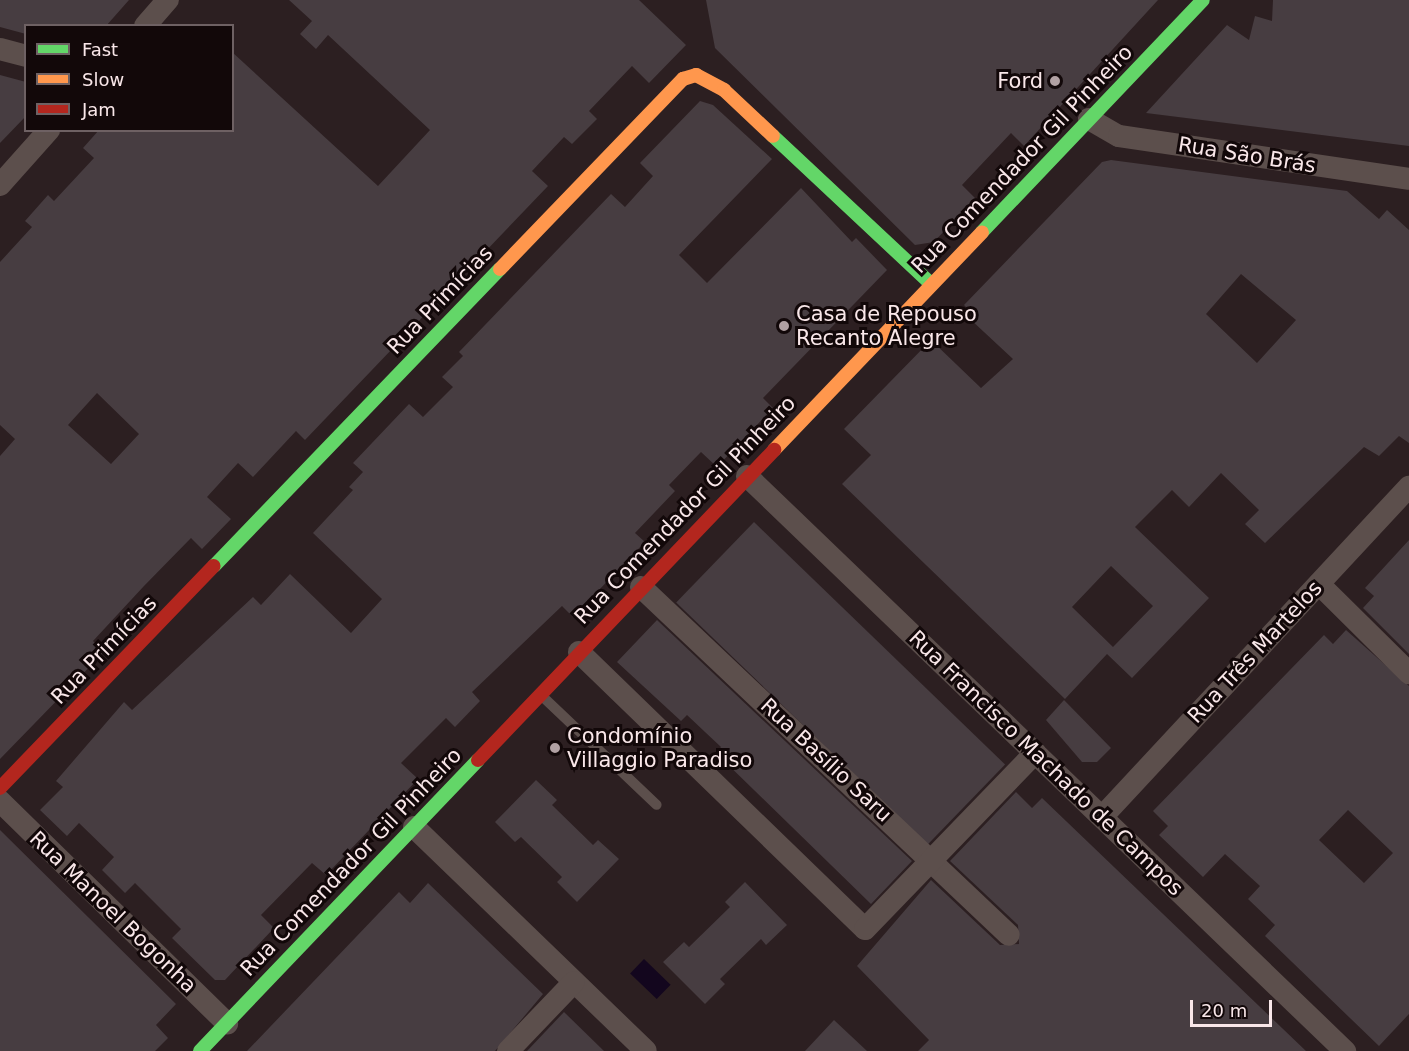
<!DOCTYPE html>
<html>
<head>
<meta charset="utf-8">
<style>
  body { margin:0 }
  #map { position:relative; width:1409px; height:1051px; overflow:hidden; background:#2c1f21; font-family:"DejaVu Sans",sans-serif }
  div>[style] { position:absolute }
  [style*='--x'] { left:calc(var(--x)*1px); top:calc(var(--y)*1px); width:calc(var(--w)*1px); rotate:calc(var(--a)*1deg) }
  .water>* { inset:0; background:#13061e; transform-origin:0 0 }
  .building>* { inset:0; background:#473d41; transform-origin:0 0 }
  .lane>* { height:10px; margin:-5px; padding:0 5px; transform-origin:5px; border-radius:5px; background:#5c4f4c }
  .street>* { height:22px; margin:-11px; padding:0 11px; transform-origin:11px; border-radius:11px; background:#5c4f4c }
  .fast>* { height:14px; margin:-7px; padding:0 7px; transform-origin:7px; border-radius:7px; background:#63d668 }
  .slow>* { height:14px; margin:-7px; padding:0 7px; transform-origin:7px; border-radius:7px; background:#ff974d }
  .jam>* { height:14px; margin:-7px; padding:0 7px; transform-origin:7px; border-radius:7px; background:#b3261e }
  .dots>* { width:16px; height:16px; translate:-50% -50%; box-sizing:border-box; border:3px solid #120809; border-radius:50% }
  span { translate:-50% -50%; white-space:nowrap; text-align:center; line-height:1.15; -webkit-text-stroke:6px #120809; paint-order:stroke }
  .poi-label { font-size:21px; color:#f9e7e9 }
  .right { translate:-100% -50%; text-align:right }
  .left { translate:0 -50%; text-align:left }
  .street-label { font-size:21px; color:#f9e7e9 }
  .legend { position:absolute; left:24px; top:24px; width:210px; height:108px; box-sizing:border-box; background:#120809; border:2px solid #6e6163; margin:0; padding:8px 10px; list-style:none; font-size:18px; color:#f9e7e9 }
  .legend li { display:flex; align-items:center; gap:12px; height:30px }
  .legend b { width:30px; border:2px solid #6e6163 }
  .scale { position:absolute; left:1190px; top:1000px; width:82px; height:27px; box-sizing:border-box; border:3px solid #f9e7e9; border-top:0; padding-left:8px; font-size:18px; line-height:21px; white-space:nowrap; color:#f9e7e9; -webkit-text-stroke:4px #120809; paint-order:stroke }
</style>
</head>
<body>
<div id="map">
  <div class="water">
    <div style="left:644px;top:959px;width:37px;height:20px;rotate:44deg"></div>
  </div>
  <div class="building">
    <div style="clip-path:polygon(0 0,129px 0,106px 26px,26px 26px,26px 34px,0 27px)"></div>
    <div style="clip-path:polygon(evenodd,289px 0,639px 0,686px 45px,649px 83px,632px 66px,589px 111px,597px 119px,572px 144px,564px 137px,532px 171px,548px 186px,305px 440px,296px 431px,253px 477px,238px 463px,207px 497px,231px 519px,202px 549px,191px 538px,144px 586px,93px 641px,104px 652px,0 759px,0 456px,15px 439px,0 425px,0 262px,32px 227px,25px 221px,48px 195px,54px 201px,94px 158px,83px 148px,99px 130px,232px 130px,232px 52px,378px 186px,430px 130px,328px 35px,316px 49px,300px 34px,312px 21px,289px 0,97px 393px,139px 434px,111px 464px,68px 425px,97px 393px)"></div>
    <div style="clip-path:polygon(706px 0,1158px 0,1024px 146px,1011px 133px,962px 185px,975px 198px,934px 242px,915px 245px,715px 48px)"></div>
    <div style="clip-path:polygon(1273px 0,1409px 0,1409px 146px,1146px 113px,1227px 25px,1249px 40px,1255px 16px,1272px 21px)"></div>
    <div style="clip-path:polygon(0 75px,26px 82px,26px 116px,0 143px)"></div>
    <div style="clip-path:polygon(700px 101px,713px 105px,772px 159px,679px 255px,707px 283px,801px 188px,852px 242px,856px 238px,887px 270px,763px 398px,773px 408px,717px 467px,701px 452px,669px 485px,675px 491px,635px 533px,645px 542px,573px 617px,562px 606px,472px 692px,480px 701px,455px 727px,446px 718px,401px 763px,418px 779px,326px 875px,312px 863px,261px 915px,274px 928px,225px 980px,215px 980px,172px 938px,181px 929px,135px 883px,125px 893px,102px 870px,114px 857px,79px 823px,67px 836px,40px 810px,63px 787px,56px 781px,124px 702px,132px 710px,253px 597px,261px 605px,290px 574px,351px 633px,382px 599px,313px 533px,353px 490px,349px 487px,363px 472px,353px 463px,409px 404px,423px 417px,453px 387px,442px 377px,463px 356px,459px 352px,611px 194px,625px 207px,653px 176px,640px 163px)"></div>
    <div style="clip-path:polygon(evenodd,1111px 160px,1347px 191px,1379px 219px,1387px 210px,1409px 230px,1409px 443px,1399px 436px,1379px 456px,1364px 447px,1265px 543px,1245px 524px,1259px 510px,1221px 473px,1189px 507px,1172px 490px,1135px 527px,1209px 598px,1132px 678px,1107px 654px,1065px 699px,842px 484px,871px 455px,844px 429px,931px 340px,981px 388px,1013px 359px,970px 319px,974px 315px,964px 305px,1102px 162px,1111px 160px,1241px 274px,1296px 320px,1257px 363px,1206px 314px,1241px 274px,1111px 160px,1111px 566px,1153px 606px,1113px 647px,1072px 607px,1111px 566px)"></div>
    <div style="left:754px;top:522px;width:349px;height:112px;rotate:44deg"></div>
    <div style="clip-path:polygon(1409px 540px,1409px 654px,1363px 608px,1374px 596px,1365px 588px)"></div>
    <div style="clip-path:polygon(657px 620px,912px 861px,871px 904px,716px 753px,721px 747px,705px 732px,687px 715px,681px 721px,617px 662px)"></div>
    <div style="clip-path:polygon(evenodd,1346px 630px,1409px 686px,1409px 1014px,1379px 1046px,1265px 936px,1275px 925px,1248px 899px,1260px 886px,1225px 854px,1203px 877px,1159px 835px,1168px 826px,1153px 811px,1324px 635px,1333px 644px,1346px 630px,1348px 810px,1393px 853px,1364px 883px,1319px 840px,1348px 810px)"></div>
    <div style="clip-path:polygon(1064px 700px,1111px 748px,1097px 762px,1082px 762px,1046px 720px)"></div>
    <div style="clip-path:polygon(536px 780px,557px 800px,552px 805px,593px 845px,598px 840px,619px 859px,577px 902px,557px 882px,562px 877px,521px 837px,515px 842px,495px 822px)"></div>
    <div style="clip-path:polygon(1016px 792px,1032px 808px,1042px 798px,1306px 1051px,918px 1051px,929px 1040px,857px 966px,931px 880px,1000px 945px,1019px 944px,1018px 925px,950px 861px)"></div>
    <div style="clip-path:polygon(0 830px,176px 1004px,156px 1025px,168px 1038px,155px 1051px,0 1051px)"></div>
    <div style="clip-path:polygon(745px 882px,787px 925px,766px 945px,761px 939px,720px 979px,725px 984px,705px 1004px,663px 962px,684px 942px,689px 947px,730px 907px,725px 902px)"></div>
    <div style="clip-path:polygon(428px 883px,543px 994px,495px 1051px,247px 1051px,399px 892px,410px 903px)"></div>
    <div style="clip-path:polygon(564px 1012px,604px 1051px,527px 1051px)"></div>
    <div style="clip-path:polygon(834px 1020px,867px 1051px,805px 1051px)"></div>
  </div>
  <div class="lane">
    <div style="--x:542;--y:696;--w:158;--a:43.5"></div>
  </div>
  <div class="street">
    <div style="--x:145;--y:26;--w:35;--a:-49"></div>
    <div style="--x:0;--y:49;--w:27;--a:15"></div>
    <div style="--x:1089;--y:119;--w:34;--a:30"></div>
    <div style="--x:1119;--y:136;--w:293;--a:8.4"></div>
    <div style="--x:0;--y:185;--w:74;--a:-48.3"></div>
    <div style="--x:747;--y:476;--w:830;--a:43.88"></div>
    <div style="--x:1319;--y:584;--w:127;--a:44.7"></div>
    <div style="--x:641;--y:587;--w:506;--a:43.4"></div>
    <div style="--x:579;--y:652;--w:398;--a:44.1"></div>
    <div style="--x:865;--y:929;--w:245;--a:-46"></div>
    <div style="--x:0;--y:801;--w:318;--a:44.4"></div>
    <div style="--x:1102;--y:817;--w:451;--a:-47.1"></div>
    <div style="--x:414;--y:827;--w:322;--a:44"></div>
    <div style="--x:508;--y:1051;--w:95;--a:-46.3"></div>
  </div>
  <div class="fast">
    <div style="--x:773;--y:136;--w:216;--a:43.1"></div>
    <div style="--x:982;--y:232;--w:320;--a:-46.4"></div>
    <div style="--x:214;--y:566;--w:412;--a:-46.1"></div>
    <div style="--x:200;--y:1051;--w:402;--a:-46.3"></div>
  </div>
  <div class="slow">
    <div style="--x:500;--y:269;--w:264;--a:-46.1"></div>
    <div style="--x:683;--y:79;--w:14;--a:-17"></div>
    <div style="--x:696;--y:75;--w:32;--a:28"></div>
    <div style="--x:724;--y:90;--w:67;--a:43.2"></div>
    <div style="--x:774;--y:450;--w:301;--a:-46.3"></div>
  </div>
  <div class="jam">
    <div style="--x:478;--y:760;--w:429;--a:-46.3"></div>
    <div style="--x:0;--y:788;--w:308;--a:-46.1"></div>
  </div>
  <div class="dots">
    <div style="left:1055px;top:81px;background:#b1a1a3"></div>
    <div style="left:784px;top:326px;background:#b1a1a3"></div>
    <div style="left:555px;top:748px;background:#b1a1a3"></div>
  </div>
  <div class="poi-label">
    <span class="right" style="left:1043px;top:81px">Ford</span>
    <span class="left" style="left:796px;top:326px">Casa de Repouso<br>Recanto Alegre</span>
    <span class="left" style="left:567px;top:748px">Condomínio<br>Villaggio Paradiso</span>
  </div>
  <div class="street-label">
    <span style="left:1247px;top:155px;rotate:9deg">Rua São Brás</span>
    <span style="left:1022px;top:159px;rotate:-46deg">Rua Comendador Gil Pinheiro</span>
    <span style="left:440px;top:300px;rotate:-46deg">Rua Primícias</span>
    <span style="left:685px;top:510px;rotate:-46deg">Rua Comendador Gil Pinheiro</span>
    <span style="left:104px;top:650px;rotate:-46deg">Rua Primícias</span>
    <span style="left:1255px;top:652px;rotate:-47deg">Rua Três Martelos</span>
    <span style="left:826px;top:760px;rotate:43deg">Rua Basílio Saru</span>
    <span style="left:1046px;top:763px;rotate:44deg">Rua Francisco Machado de Campos</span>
    <span style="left:351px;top:862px;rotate:-46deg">Rua Comendador Gil Pinheiro</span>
    <span style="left:113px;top:912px;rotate:44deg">Rua Manoel Bogonha</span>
  </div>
  <ul class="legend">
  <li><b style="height:8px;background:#63d668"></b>Fast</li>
  <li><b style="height:8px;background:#ff974d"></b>Slow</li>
  <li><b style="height:8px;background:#b3261e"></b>Jam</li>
  </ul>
  <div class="scale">20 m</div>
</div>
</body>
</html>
